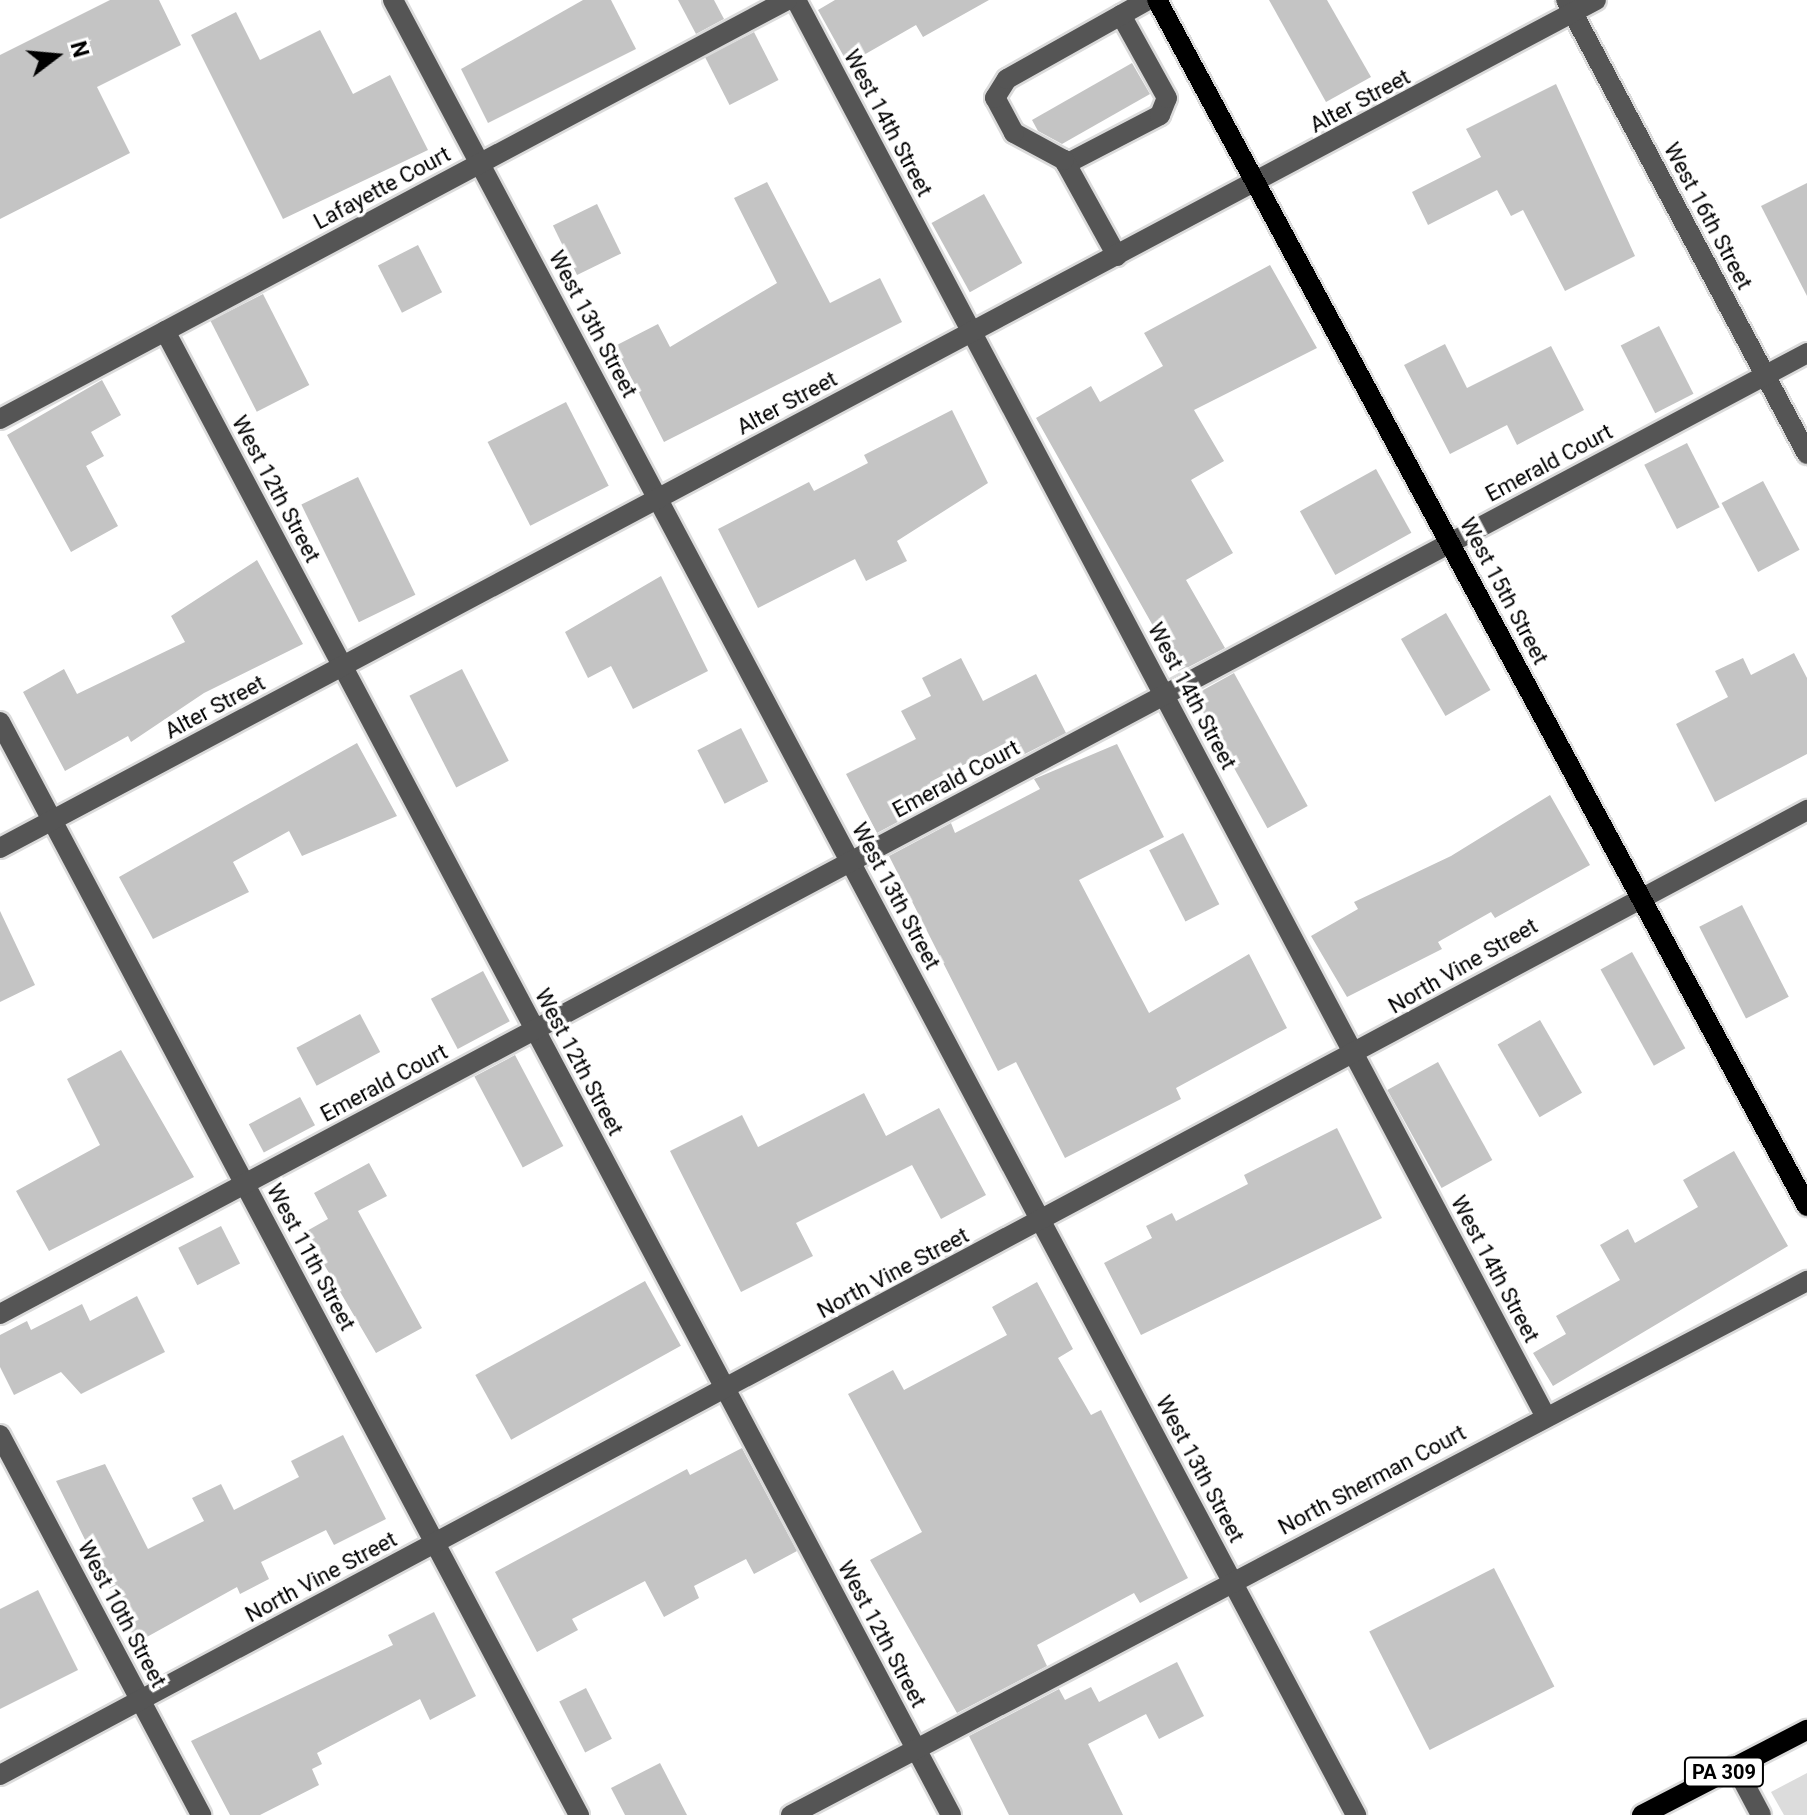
<!DOCTYPE html>
<html>
<head>
<meta charset="utf-8">
<style>
  body { margin:0 }
  #map { position:relative; width:1807px; height:1815px; overflow:hidden; background:#fff; font-family:Roboto,sans-serif }
  div>[style] { position:absolute }
  [style*='--x'] { left:calc(var(--x)*1px); top:calc(var(--y)*1px); width:calc(var(--w)*1px); rotate:calc(var(--a)*1deg) }
  .green>* { inset:0; background:#dcdcdc }
  .building>* { inset:0; background:#c4c4c4; transform-origin:0 0 }
  .roads { filter:drop-shadow(2px 0 #dbdbdb) drop-shadow(-2px 0 #dbdbdb) drop-shadow(0 2px #dbdbdb) drop-shadow(0 -2px #dbdbdb) }
  .minor>* { height:20px; margin:-10px; padding:0 10px; transform-origin:10px; border-radius:10px; background:#555 }
  .major>* { height:20px; margin:-10px; padding:0 10px; transform-origin:10px; border-radius:10px; background:#000 }
  span { translate:-50% -50%; white-space:nowrap; text-align:center; line-height:1.15; -webkit-text-stroke:7px #fff; paint-order:stroke }
  .shield-label span { padding:2px 6px; background:#fff; border:2px solid; border-radius:6px; -webkit-text-stroke-width:0 }
  .shield-label { font-size:20px; color:#000; font-weight:700 }
  .street-label { font-size:22px; color:#000 }
  .north { position:absolute; left:16px; top:16px; width:80px; height:80px; -webkit-text-stroke:6px #fff; paint-order:stroke; rotate:74deg; font-size:22px; font-weight:700; line-height:32px; text-align:center; color:#000 }
  .north::after { content:''; display:block; margin:auto; width:28px; height:36px; background:#000; clip-path:polygon(50% 0,100% 100%,50% 72%,0 100%) }
</style>
</head>
<body>
<div id="map">
  <div class="green">
    <div style="clip-path:polygon(1807px 1773px,1807px 1815px,1784px 1815px,1771px 1792px)"></div>
  </div>
  <div class="building">
    <div style="clip-path:polygon(110px 0,159px 0,181px 45px,97px 87px,130px 153px,0 219px,0 55px)"></div>
    <div style="clip-path:polygon(583px 0,611px 0,636px 49px,488px 123px,461px 69px)"></div>
    <div style="clip-path:polygon(678px 0,714px 0,724px 19px,696px 34px)"></div>
    <div style="clip-path:polygon(835px 0,989px 0,923px 37px,916px 25px,848px 64px,818px 10px)"></div>
    <div style="clip-path:polygon(1269px 0,1327px 0,1371px 77px,1326px 102px)"></div>
    <div style="clip-path:polygon(236px 12px,260px 60px,320px 30px,353px 94px,390px 75px,428px 150px,283px 219px,191px 35px)"></div>
    <div style="left:754px;top:32px;width:54px;height:55px;rotate:63deg"></div>
    <div style="clip-path:polygon(1132px 63px,1150px 94px,1062px 144px,1038px 131px,1032px 120px)"></div>
    <div style="clip-path:polygon(1556px 84px,1635px 256px,1565px 291px,1523px 210px,1511px 216px,1497px 190px,1428px 225px,1412px 192px,1481px 157px,1466px 129px)"></div>
    <div style="clip-path:polygon(767px 182px,830px 303px,880px 278px,902px 322px,664px 442px,615px 346px,658px 324px,670px 347px,777px 283px,734px 198px)"></div>
    <div style="clip-path:polygon(1807px 183px,1807px 296px,1761px 206px)"></div>
    <div style="left:984px;top:194px;width:79px;height:60px;rotate:61deg"></div>
    <div style="left:597px;top:204px;width:55px;height:49px;rotate:64deg"></div>
    <div style="left:418px;top:245px;width:53px;height:45px;rotate:63deg"></div>
    <div style="clip-path:polygon(1270px 265px,1317px 348px,1194px 410px,1224px 461px,1191px 480px,1233px 553px,1186px 580px,1225px 648px,1179px 672px,1036px 418px,1091px 386px,1100px 402px,1163px 366px,1144px 333px)"></div>
    <div style="left:263px;top:294px;width:102px;height:59px;rotate:63deg"></div>
    <div style="left:1659px;top:326px;width:76px;height:43px;rotate:63deg"></div>
    <div style="clip-path:polygon(1445px 344px,1467px 388px,1551px 346px,1584px 410px,1517px 445px,1507px 425px,1450px 454px,1404px 365px)"></div>
    <div style="clip-path:polygon(102px 380px,121px 415px,91px 432px,104px 456px,86px 466px,118px 526px,71px 552px,7px 435px)"></div>
    <div style="left:566px;top:402px;width:94px;height:88px;rotate:63deg"></div>
    <div style="clip-path:polygon(952px 410px,988px 483px,897px 541px,907px 561px,866px 581px,855px 559px,758px 608px,718px 529px,809px 482px,814px 491px,868px 463px,864px 455px)"></div>
    <div style="left:1687px;top:443px;width:72px;height:48px;rotate:63deg"></div>
    <div style="left:1376px;top:469px;width:73px;height:87px;rotate:61deg"></div>
    <div style="left:358px;top:477px;width:131px;height:63px;rotate:64deg"></div>
    <div style="left:1763px;top:481px;width:78px;height:47px;rotate:62deg"></div>
    <div style="clip-path:polygon(257px 560px,303px 644px,204px 693px,131px 742px,128px 736px,65px 771px,23px 692px,64px 669px,77px 694px,185px 642px,171px 616px)"></div>
    <div style="clip-path:polygon(661px 576px,708px 671px,633px 709px,611px 666px,588px 678px,565px 632px)"></div>
    <div style="left:1446px;top:613px;width:89px;height:52px;rotate:60deg"></div>
    <div style="clip-path:polygon(1794px 653px,1807px 678px,1807px 754px,1715px 802px,1676px 724px,1728px 697px,1715px 671px,1743px 658px,1751px 675px)"></div>
    <div style="clip-path:polygon(961px 658px,983px 701px,1036px 674px,1066px 733px,1023px 755px,1014px 739px,930px 782px,939px 800px,877px 833px,846px 774px,916px 739px,901px 711px,931px 696px,922px 678px)"></div>
    <div style="left:462px;top:669px;width:103px;height:59px;rotate:63deg"></div>
    <div style="left:1234px;top:673px;width:152px;height:46px;rotate:61deg"></div>
    <div style="left:741px;top:728px;width:60px;height:49px;rotate:63deg"></div>
    <div style="clip-path:polygon(357px 743px,397px 816px,302px 856px,289px 831px,233px 862px,249px 892px,153px 939px,119px 877px)"></div>
    <div style="clip-path:polygon(1117px 744px,1164px 837px,1079px 880px,1149px 1013px,1249px 954px,1287px 1028px,1176px 1088px,1181px 1099px,1065px 1158px,1016px 1062px,998px 1071px,889px 856px,951px 823px,955px 833px,1040px 789px,1034px 779px)"></div>
    <div style="clip-path:polygon(1550px 795px,1590px 865px,1495px 918px,1491px 912px,1438px 942px,1442px 949px,1347px 997px,1311px 936px,1358px 909px,1354px 902px,1451px 856px)"></div>
    <div style="left:1183px;top:833px;width:80px;height:38px;rotate:63deg"></div>
    <div style="left:1742px;top:905px;width:103px;height:48px;rotate:63deg"></div>
    <div style="clip-path:polygon(0 911px,35px 985px,0 1002px)"></div>
    <div style="left:1632px;top:952px;width:110px;height:36px;rotate:61deg"></div>
    <div style="left:483px;top:971px;width:57px;height:59px;rotate:62deg"></div>
    <div style="left:360px;top:1014px;width:43px;height:72px;rotate:62deg"></div>
    <div style="left:1540px;top:1020px;width:84px;height:49px;rotate:60deg"></div>
    <div style="clip-path:polygon(121px 1050px,194px 1177px,49px 1251px,16px 1191px,100px 1145px,67px 1079px)"></div>
    <div style="left:515px;top:1055px;width:103px;height:46px;rotate:62deg"></div>
    <div style="left:1438px;top:1062px;width:112px;height:58px;rotate:61deg"></div>
    <div style="clip-path:polygon(864px 1093px,886px 1136px,939px 1108px,986px 1195px,941px 1219px,912px 1165px,796px 1223px,813px 1256px,741px 1292px,670px 1151px,742px 1115px,758px 1147px)"></div>
    <div style="left:300px;top:1097px;width:32px;height:58px;rotate:62deg"></div>
    <div style="clip-path:polygon(1337px 1128px,1382px 1218px,1141px 1335px,1104px 1263px,1152px 1238px,1146px 1226px,1172px 1213px,1176px 1221px,1248px 1184px,1244px 1175px)"></div>
    <div style="clip-path:polygon(1734px 1151px,1788px 1246px,1553px 1386px,1533px 1353px,1566px 1334px,1556px 1316px,1620px 1280px,1600px 1245px,1628px 1229px,1635px 1243px,1698px 1207px,1683px 1180px)"></div>
    <div style="clip-path:polygon(369px 1163px,387px 1196px,358px 1211px,422px 1328px,376px 1353px,305px 1232px,328px 1219px,314px 1193px)"></div>
    <div style="left:221px;top:1226px;width:42px;height:48px;rotate:63deg"></div>
    <div style="left:645px;top:1281px;width:74px;height:194px;rotate:61deg"></div>
    <div style="clip-path:polygon(1037px 1282px,1073px 1349px,1058px 1358px,1091px 1415px,1101px 1410px,1188px 1578px,1140px 1603px,1134px 1593px,1037px 1645px,1047px 1666px,957px 1713px,870px 1560px,922px 1532px,848px 1394px,893px 1370px,904px 1390px,1007px 1335px,992px 1307px)"></div>
    <div style="clip-path:polygon(137px 1296px,165px 1352px,81px 1394px,61px 1372px,14px 1395px,0 1367px,0 1335px,27px 1321px,31px 1330px,82px 1304px,90px 1321px)"></div>
    <div style="clip-path:polygon(343px 1435px,386px 1519px,334px 1545px,326px 1530px,261px 1562px,269px 1579px,240px 1594px,237px 1587px,136px 1643px,56px 1481px,105px 1464px,148px 1549px,204px 1521px,192px 1498px,221px 1484px,234px 1510px,299px 1477px,291px 1461px)"></div>
    <div style="clip-path:polygon(742px 1448px,797px 1551px,754px 1574px,746px 1559px,694px 1586px,699px 1598px,664px 1617px,645px 1581px,572px 1619px,578px 1630px,537px 1652px,495px 1572px,687px 1469px,690px 1475px)"></div>
    <div style="left:1494px;top:1568px;width:133px;height:140px;rotate:63deg"></div>
    <div style="clip-path:polygon(38px 1590px,78px 1670px,0 1709px,0 1609px)"></div>
    <div style="clip-path:polygon(434px 1612px,476px 1696px,430px 1720px,420px 1699px,317px 1753px,322px 1764px,312px 1769px,319px 1785px,260px 1815px,230px 1815px,191px 1741px,393px 1645px,388px 1635px)"></div>
    <div style="clip-path:polygon(1177px 1662px,1204px 1716px,1159px 1739px,1146px 1714px,1088px 1744px,1123px 1815px,1009px 1815px,969px 1736px,1059px 1689px,1065px 1700px,1091px 1687px,1099px 1702px)"></div>
    <div style="left:586px;top:1688px;width:57px;height:30px;rotate:63deg"></div>
    <div style="clip-path:polygon(660px 1763px,687px 1815px,625px 1815px,611px 1788px)"></div>
  </div>
  <div class="roads">
    <div class="minor">
      <div style="--x:393;--y:0;--w:2055;--a:62.05"></div>
      <div style="--x:796;--y:0;--w:1601;--a:62.11"></div>
      <div style="--x:1566;--y:0;--w:514;--a:62.04"></div>
      <div style="--x:1066;--y:164;--w:106;--a:-27.5"></div>
      <div style="--x:1160;--y:115;--w:18;--a:-68"></div>
      <div style="--x:1167;--y:98;--w:95;--a:-119"></div>
      <div style="--x:1117;--y:256;--w:110;--a:-118.9"></div>
      <div style="--x:1064;--y:160;--w:57;--a:-151.6"></div>
      <div style="--x:1014;--y:133;--w:40;--a:-118"></div>
      <div style="--x:995;--y:98;--w:22;--a:-58"></div>
      <div style="--x:1007;--y:79;--w:162;--a:-29.3"></div>
      <div style="--x:165;--y:331;--w:1679;--a:62.09"></div>
      <div style="--x:0;--y:419;--w:892;--a:-28.03"></div>
      <div style="--x:0;--y:722;--w:1237;--a:62.09"></div>
      <div style="--x:0;--y:848;--w:1807;--a:-27.98"></div>
      <div style="--x:0;--y:1314;--w:2047;--a:-28"></div>
      <div style="--x:0;--y:1435;--w:430;--a:62.1"></div>
      <div style="--x:1735;--y:1766;--w:55;--a:62"></div>
      <div style="--x:0;--y:1775;--w:2049;--a:-28.1"></div>
      <div style="--x:791;--y:1815;--w:1148;--a:-27.73"></div>
    </div>
    <div class="major">
      <div style="--x:1157;--y:0;--w:1370;--a:61.68"></div>
      <div style="--x:1642;--y:1815;--w:186;--a:-27.3"></div>
    </div>
  </div>
  <div class="shield-label">
    <span style="left:1724px;top:1772px">PA 309</span>
  </div>
  <div class="street-label">
    <span style="left:1360px;top:101px;rotate:-28deg">Alter Street</span>
    <span style="left:888px;top:123px;rotate:62deg">West 14th Street</span>
    <span style="left:382px;top:188px;rotate:-28deg">Lafayette Court</span>
    <span style="left:1708px;top:216px;rotate:62deg">West 16th Street</span>
    <span style="left:593px;top:324px;rotate:62deg">West 13th Street</span>
    <span style="left:787px;top:403px;rotate:-28deg">Alter Street</span>
    <span style="left:1549px;top:463px;rotate:-28deg">Emerald Court</span>
    <span style="left:276px;top:489px;rotate:62deg">West 12th Street</span>
    <span style="left:1504px;top:591px;rotate:62deg">West 15th Street</span>
    <span style="left:1192px;top:696px;rotate:62deg">West 14th Street</span>
    <span style="left:215px;top:707px;rotate:-28deg">Alter Street</span>
    <span style="left:956px;top:779px;rotate:-28deg">Emerald Court</span>
    <span style="left:896px;top:896px;rotate:62deg">West 13th Street</span>
    <span style="left:1463px;top:966px;rotate:-30deg">North Vine Street</span>
    <span style="left:579px;top:1062px;rotate:62deg">West 12th Street</span>
    <span style="left:384px;top:1083px;rotate:-28deg">Emerald Court</span>
    <span style="left:311px;top:1257px;rotate:62deg">West 11th Street</span>
    <span style="left:1495px;top:1269px;rotate:62deg">West 14th Street</span>
    <span style="left:893px;top:1273px;rotate:-28deg">North Vine Street</span>
    <span style="left:1200px;top:1469px;rotate:62deg">West 13th Street</span>
    <span style="left:1372px;top:1480px;rotate:-28deg">North Sherman Court</span>
    <span style="left:321px;top:1577px;rotate:-28deg">North Vine Street</span>
    <span style="left:122px;top:1614px;rotate:62deg">West 10th Street</span>
    <span style="left:882px;top:1634px;rotate:62deg">West 12th Street</span>
  </div>
  <div class="north">N</div>
</div>
</body>
</html>
